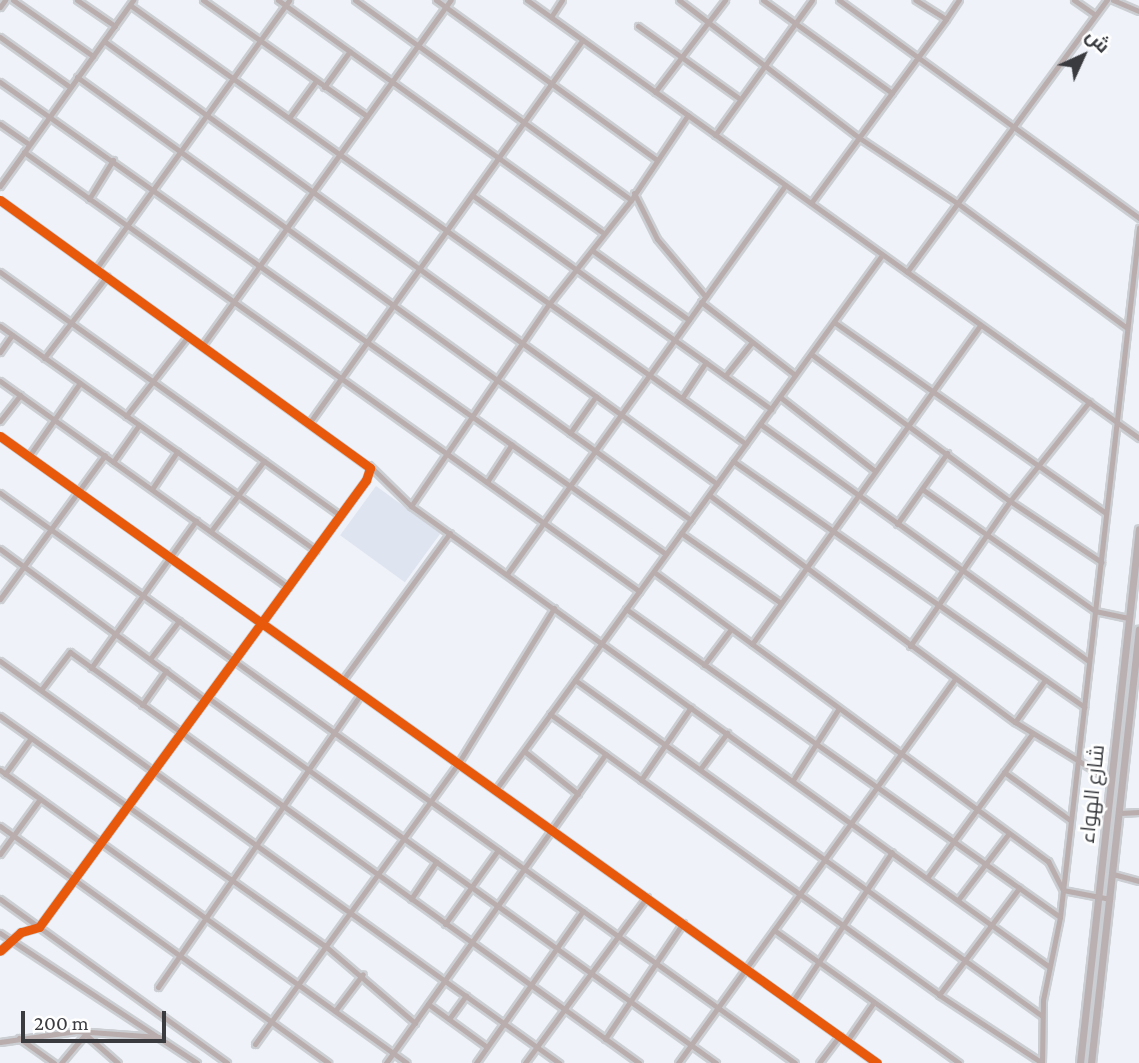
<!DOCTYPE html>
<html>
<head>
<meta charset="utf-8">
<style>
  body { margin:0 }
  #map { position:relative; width:1139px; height:1063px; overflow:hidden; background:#eff2f8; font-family:"Crimson Pro",Cairo,serif }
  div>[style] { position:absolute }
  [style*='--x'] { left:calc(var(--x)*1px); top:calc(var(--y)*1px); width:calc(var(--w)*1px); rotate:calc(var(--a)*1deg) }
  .built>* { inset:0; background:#dee4f0; transform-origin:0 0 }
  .roads { filter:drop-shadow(2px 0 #cbced2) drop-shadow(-2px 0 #cbced2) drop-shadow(0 2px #cbced2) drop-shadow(0 -2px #cbced2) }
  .minor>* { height:5px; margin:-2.5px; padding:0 2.5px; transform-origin:2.5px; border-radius:2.5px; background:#b9adad }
  .major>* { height:7px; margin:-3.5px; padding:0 3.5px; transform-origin:3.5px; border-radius:3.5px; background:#baafb1 }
  .cycleway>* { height:9px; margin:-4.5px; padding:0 4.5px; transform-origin:4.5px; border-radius:4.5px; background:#e8590c }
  span { translate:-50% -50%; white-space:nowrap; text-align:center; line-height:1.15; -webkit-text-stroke:5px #fff; paint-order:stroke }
  .street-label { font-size:21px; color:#393b3f }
  .north { position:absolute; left:1048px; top:21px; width:70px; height:70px; -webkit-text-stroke:5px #fff; paint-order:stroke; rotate:45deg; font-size:19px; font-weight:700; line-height:28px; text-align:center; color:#393b3f }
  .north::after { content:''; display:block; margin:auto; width:24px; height:32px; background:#393b3f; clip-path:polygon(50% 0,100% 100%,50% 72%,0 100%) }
  .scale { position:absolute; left:21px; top:1011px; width:145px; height:32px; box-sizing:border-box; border:4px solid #393b3f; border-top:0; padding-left:9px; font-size:21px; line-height:24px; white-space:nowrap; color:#393b3f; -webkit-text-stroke:5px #fff; paint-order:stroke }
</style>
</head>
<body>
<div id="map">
  <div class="built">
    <div style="left:376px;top:486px;width:80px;height:61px;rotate:36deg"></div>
  </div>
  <div class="roads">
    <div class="minor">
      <div style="--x:13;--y:0;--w:98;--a:35"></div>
      <div style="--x:77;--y:0;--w:46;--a:34.4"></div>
      <div style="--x:203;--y:0;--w:201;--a:35.3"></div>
      <div style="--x:278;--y:0;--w:398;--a:35.6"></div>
      <div style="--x:355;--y:0;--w:341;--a:35.9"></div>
      <div style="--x:436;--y:0;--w:271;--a:35.9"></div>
      <div style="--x:527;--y:0;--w:753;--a:35.59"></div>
      <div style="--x:679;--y:0;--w:225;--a:37.4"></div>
      <div style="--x:858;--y:137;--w:119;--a:33.7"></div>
      <div style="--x:957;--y:203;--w:211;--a:36.3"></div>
      <div style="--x:763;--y:0;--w:159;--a:35.8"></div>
      <div style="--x:839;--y:0;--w:371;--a:36"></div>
      <div style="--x:1074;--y:0;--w:24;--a:35"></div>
      <div style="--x:1113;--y:0;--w:28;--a:23"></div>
      <div style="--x:130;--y:5;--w:756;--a:35.48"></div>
      <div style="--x:0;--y:7;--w:9;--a:-54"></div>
      <div style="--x:551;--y:17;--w:20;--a:-57"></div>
      <div style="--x:946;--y:19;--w:23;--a:-56"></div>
      <div style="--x:638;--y:26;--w:125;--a:35.6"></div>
      <div style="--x:0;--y:37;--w:86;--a:35.5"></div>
      <div style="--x:104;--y:41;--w:756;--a:35.85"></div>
      <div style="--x:77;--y:77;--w:757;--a:35.81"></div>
      <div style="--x:0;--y:82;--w:816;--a:35.33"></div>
      <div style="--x:324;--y:87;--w:44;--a:-54.2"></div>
      <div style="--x:655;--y:92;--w:116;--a:-52.7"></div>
      <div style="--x:289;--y:118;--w:46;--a:-53.9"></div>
      <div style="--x:0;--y:124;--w:35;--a:35"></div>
      <div style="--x:715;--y:135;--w:166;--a:-54.3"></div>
      <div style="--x:24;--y:152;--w:756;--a:35.52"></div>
      <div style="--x:0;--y:186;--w:229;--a:-54.4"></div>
      <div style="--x:634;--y:193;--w:51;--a:63.4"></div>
      <div style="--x:657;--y:239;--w:75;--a:49.9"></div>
      <div style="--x:472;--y:195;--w:368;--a:35.6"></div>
      <div style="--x:89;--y:199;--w:46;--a:-58.4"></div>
      <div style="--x:0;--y:200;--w:457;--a:35.9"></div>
      <div style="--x:370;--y:468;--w:13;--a:108"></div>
      <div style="--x:366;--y:480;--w:554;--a:126.19"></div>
      <div style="--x:39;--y:927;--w:19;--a:164"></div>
      <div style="--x:21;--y:932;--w:28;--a:138"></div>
      <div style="--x:811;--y:203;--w:228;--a:-53.7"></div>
      <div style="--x:946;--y:19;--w:36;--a:-148"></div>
      <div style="--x:593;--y:251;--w:118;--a:35.7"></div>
      <div style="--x:96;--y:269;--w:331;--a:-54.3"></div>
      <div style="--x:0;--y:272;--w:418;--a:35.6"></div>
      <div style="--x:907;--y:272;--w:338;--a:-53.7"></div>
      <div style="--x:701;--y:302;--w:119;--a:37.8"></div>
      <div style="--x:834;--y:322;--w:332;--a:35.1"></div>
      <div style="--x:0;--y:326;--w:387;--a:35.4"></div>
      <div style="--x:202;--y:346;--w:426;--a:-54.3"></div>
      <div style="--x:0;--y:352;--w:21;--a:-55"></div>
      <div style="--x:811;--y:354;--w:247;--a:36.5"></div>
      <div style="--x:1010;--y:501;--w:110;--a:33.8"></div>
      <div style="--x:44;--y:358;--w:103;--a:-52.5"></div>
      <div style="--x:725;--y:376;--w:43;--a:-51.5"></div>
      <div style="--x:0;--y:381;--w:354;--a:35.6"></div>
      <div style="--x:780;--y:397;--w:120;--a:37.9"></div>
      <div style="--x:682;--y:398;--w:43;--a:-56.3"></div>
      <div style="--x:126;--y:416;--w:101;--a:-52.2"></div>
      <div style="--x:0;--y:421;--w:33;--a:-52"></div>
      <div style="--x:310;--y:422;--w:469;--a:-54.5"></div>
      <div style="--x:760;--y:424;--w:405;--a:35.8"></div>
      <div style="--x:570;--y:433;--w:45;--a:-54.9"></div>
      <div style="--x:0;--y:436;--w:1078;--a:35.56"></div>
      <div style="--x:29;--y:456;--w:89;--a:-55.1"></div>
      <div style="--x:733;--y:461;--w:429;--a:35"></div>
      <div style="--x:113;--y:462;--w:45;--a:-54.9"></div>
      <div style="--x:369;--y:465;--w:59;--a:44.3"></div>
      <div style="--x:411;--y:506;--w:786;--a:35.83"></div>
      <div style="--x:487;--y:482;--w:45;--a:-56.7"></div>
      <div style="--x:152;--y:489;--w:45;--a:-56"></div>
      <div style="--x:922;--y:489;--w:212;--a:35.2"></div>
      <div style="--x:1095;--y:611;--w:34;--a:12"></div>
      <div style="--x:0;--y:493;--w:978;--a:35.64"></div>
      <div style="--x:709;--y:495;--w:381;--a:36.6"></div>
      <div style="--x:1015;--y:722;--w:111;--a:31.4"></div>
      <div style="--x:411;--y:506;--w:245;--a:-55.7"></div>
      <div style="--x:549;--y:304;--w:132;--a:-51.7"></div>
      <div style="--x:631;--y:200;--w:102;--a:-56.2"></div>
      <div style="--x:897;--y:524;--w:87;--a:-54.8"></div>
      <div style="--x:211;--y:531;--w:88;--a:-52.9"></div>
      <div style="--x:681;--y:533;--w:122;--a:35"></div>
      <div style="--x:0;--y:549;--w:255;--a:36.4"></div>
      <div style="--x:654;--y:572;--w:489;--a:36.3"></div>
      <div style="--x:1048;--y:861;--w:33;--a:63"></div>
      <div style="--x:1063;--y:890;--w:48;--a:10.8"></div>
      <div style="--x:507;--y:574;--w:478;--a:-54.4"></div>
      <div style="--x:0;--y:599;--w:178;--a:-53.9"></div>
      <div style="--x:626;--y:609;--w:532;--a:35.36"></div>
      <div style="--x:752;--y:644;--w:392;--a:-54.4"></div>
      <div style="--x:910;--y:646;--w:176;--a:-55.4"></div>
      <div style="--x:1010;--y:501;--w:127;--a:-51.4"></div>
      <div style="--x:150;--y:659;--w:48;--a:-52.7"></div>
      <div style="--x:0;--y:661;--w:689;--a:35.72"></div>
      <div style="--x:704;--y:665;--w:45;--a:-53.1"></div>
      <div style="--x:91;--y:668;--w:181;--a:-54.5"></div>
      <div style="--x:575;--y:680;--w:575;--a:35.73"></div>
      <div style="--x:342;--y:681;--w:183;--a:-53.9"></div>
      <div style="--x:41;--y:690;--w:48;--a:-52.7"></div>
      <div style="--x:70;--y:652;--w:702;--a:35.84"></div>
      <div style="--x:207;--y:697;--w:627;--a:35.72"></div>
      <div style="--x:142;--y:705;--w:42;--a:-54.8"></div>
      <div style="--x:550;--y:714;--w:480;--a:35.8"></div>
      <div style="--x:939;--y:995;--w:123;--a:33.4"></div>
      <div style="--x:0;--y:716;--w:397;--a:35.3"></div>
      <div style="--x:324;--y:945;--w:120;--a:40.6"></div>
      <div style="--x:1015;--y:722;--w:52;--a:-54.5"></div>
      <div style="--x:524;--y:751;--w:69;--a:38.5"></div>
      <div style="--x:701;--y:768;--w:44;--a:-53.4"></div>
      <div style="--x:0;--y:770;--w:501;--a:35.75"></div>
      <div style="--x:1004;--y:772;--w:82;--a:36"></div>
      <div style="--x:5;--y:774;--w:44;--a:-54.2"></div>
      <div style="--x:641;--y:780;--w:88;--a:-55.6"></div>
      <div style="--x:793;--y:780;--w:85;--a:-57.4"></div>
      <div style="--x:497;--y:788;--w:658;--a:-54.16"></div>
      <div style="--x:1120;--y:813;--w:19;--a:-3"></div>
      <div style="--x:0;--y:826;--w:405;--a:35.8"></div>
      <div style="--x:0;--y:854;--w:68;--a:-54"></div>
      <div style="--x:1113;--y:874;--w:27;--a:15"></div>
      <div style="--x:927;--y:878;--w:178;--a:-53.9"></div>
      <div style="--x:0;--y:899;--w:280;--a:35.8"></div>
      <div style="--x:411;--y:899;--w:45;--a:-56"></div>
      <div style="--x:958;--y:900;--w:84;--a:-52.7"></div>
      <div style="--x:445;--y:924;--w:91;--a:-54.4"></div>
      <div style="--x:774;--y:930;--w:228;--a:35.7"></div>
      <div style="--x:0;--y:933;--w:236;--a:33.4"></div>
      <div style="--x:158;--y:987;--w:356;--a:-55.3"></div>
      <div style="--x:939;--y:995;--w:134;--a:-53.2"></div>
      <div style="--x:792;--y:1002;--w:180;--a:-56.3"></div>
      <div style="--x:428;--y:1004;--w:73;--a:36.1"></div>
      <div style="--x:335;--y:1011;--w:46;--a:-52.9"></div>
      <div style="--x:449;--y:1019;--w:29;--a:-54"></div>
      <div style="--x:19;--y:1038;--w:43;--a:35.5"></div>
      <div style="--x:605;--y:1039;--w:140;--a:-56.1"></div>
      <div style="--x:847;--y:1041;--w:47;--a:-55.3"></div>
      <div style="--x:0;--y:1042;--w:77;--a:-8.2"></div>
      <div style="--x:76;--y:1031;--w:83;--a:4.1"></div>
      <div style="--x:255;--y:1044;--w:348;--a:-54.1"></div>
      <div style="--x:459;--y:762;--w:181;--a:-58.3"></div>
      <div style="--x:61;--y:1063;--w:38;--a:-50"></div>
      <div style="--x:85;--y:1034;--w:44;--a:41.3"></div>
      <div style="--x:386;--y:1063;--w:379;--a:-54.6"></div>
      <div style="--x:476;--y:1063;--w:186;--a:-54.9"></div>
      <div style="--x:525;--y:1063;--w:206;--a:-53.7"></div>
      <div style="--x:678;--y:1063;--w:473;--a:-54.2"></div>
      <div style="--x:819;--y:1063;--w:34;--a:-53"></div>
      <div style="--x:1042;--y:1063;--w:63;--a:-89.1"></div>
      <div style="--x:1043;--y:1000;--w:85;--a:-78.4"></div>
      <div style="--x:1060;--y:917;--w:694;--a:-83.46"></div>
    </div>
    <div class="major">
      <div style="--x:1080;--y:1063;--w:537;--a:-83.7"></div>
      <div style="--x:1091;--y:1063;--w:436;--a:-83.7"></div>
    </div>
  </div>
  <div class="cycleway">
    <div style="--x:0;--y:200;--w:457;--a:35.9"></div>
    <div style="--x:370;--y:468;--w:13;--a:108"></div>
    <div style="--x:366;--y:480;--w:554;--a:126.19"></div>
    <div style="--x:39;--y:927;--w:19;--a:164"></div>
    <div style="--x:21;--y:932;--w:28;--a:138"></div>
    <div style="--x:0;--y:436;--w:1078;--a:35.56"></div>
  </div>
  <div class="street-label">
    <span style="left:1092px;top:794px;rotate:-84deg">شارع الهواء</span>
  </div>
  <div class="north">ش</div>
  <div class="scale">200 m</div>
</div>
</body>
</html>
